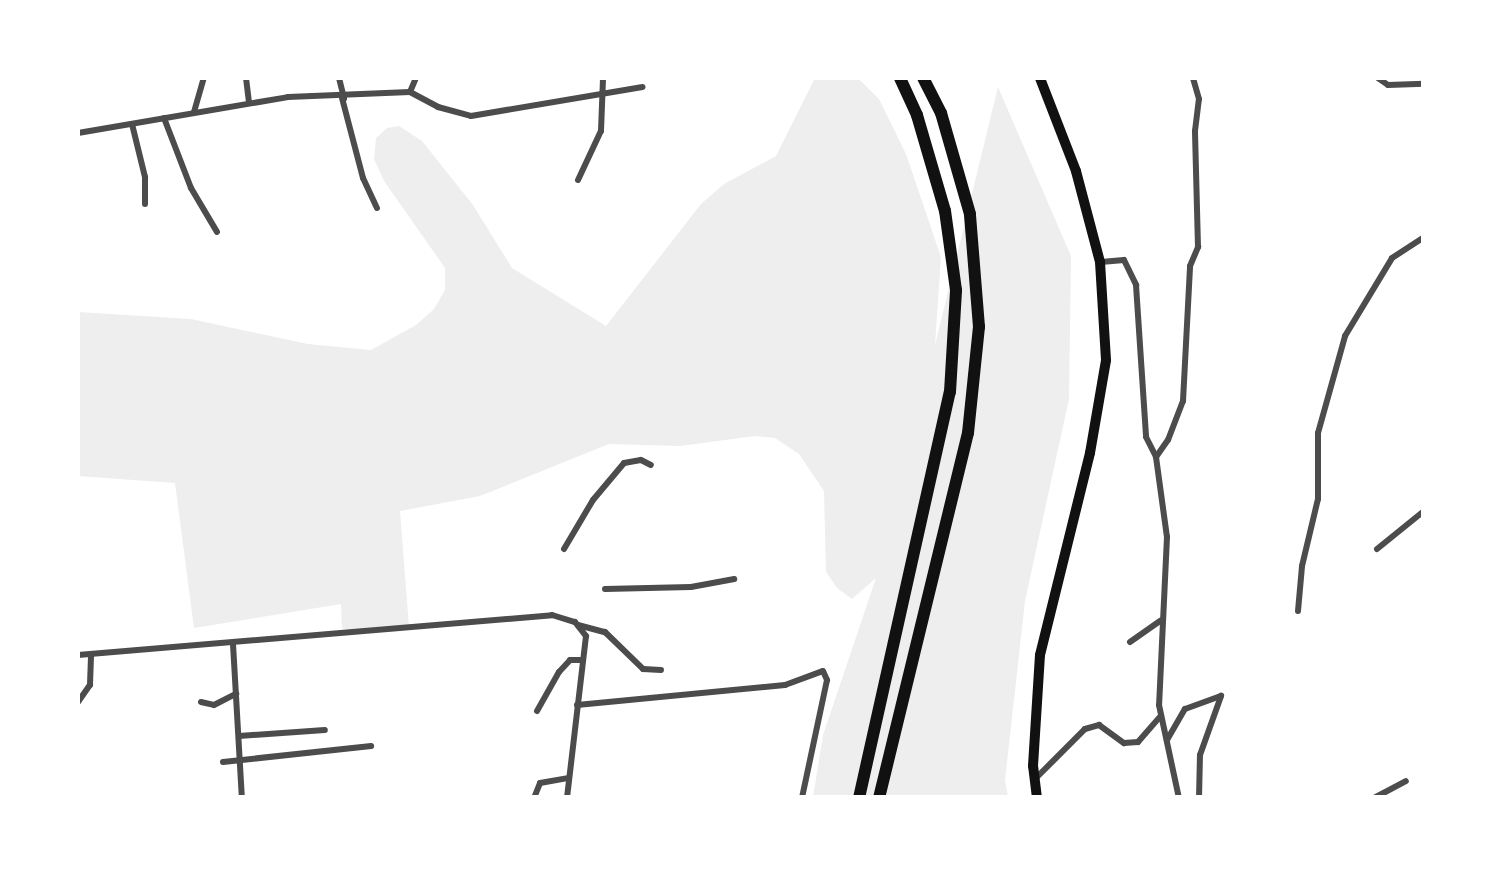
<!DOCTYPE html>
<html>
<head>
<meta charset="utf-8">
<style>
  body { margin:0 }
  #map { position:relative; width:1501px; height:875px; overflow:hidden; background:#fff; font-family:"Alegreya Sans",sans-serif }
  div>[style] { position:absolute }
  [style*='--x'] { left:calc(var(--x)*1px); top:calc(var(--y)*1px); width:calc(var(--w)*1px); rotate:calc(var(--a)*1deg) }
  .green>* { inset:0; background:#eee }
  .minor>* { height:6px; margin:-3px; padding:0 3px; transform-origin:3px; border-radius:3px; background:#4c4c4c }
  .secondary>* { height:10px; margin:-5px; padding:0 5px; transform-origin:5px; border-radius:5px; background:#111 }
  .motorway>* { height:12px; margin:-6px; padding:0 6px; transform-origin:6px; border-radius:6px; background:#111 }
  span { translate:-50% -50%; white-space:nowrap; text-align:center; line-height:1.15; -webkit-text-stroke:8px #fff; paint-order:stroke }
  .frame { position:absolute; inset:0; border:80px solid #fff; pointer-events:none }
</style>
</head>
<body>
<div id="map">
  <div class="green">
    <div style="clip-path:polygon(821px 78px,859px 79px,879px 99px,906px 154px,941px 257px,935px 345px,998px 87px,1071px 256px,1069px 399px,1025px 601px,1005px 780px,1008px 797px,813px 797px,823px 735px,876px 578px,852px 599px,837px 588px,826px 572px,824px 491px,799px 454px,775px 438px,755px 436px,680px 446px,609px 444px,480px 496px,400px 511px,409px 627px,356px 632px,342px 628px,341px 604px,194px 628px,175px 483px,78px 476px,78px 312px,191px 319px,308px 344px,371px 350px,416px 325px,434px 309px,445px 290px,445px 268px,384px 181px,374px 159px,376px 138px,387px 128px,399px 126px,422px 141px,473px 205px,512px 268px,606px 326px,701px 204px,724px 184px,776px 156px,814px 80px)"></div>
  </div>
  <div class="minor">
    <div style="--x:246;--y:78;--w:25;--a:83"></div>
    <div style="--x:339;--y:78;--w:21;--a:76"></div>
    <div style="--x:1378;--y:78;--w:12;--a:35"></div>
    <div style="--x:1388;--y:85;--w:36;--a:-2"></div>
    <div style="--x:410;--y:92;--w:15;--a:-67"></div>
    <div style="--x:342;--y:98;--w:83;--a:75.3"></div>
    <div style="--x:363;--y:178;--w:33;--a:65"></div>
    <div style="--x:194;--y:112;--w:35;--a:-74"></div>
    <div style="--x:164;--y:118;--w:75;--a:68.9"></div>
    <div style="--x:191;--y:188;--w:51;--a:59.4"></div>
    <div style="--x:132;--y:124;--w:55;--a:76.2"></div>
    <div style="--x:145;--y:177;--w:27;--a:90"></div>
    <div style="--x:78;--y:133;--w:213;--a:-9.7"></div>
    <div style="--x:288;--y:97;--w:122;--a:-2.3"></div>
    <div style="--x:410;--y:92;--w:32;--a:28"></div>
    <div style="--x:438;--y:107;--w:34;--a:15"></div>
    <div style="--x:471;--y:116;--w:174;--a:-9.6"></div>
    <div style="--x:578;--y:180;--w:54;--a:-64.9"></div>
    <div style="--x:601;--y:131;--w:53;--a:-87.8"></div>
    <div style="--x:1101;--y:262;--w:23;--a:-5"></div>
    <div style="--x:1124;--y:260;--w:28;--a:64"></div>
    <div style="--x:1136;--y:285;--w:152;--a:86.2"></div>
    <div style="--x:1146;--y:437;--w:22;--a:63"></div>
    <div style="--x:1156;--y:457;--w:81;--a:82.2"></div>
    <div style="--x:1167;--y:537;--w:168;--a:92.7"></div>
    <div style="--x:1159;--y:705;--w:95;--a:77.9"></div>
    <div style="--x:1156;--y:457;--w:21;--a:-55"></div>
    <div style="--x:1168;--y:440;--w:42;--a:-69"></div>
    <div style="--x:1183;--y:401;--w:135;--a:-87"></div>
    <div style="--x:1190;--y:266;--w:21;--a:-67"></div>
    <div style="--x:1198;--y:247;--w:116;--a:-91.5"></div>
    <div style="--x:1195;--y:131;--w:32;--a:-83"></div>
    <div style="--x:1199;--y:99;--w:22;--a:-106"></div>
    <div style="--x:564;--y:549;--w:57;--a:-59.4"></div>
    <div style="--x:593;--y:500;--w:48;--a:-50"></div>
    <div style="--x:624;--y:463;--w:17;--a:-10"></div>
    <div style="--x:641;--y:460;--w:11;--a:27"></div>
    <div style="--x:1377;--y:549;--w:60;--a:-39"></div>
    <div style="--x:605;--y:589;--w:86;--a:-1.3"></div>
    <div style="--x:691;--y:587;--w:44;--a:-10.5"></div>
    <div style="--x:1298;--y:611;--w:45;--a:-84.9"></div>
    <div style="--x:1302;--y:566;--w:69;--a:-76.6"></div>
    <div style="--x:1318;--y:499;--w:66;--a:-90"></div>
    <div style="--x:1318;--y:433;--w:101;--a:-74.4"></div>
    <div style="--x:1345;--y:336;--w:91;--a:-58.9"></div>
    <div style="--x:1392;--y:258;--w:38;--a:-33"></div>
    <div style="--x:578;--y:625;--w:28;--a:15"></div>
    <div style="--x:605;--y:632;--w:53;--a:44.2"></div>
    <div style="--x:643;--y:669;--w:18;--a:3"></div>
    <div style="--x:1130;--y:642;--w:37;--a:-35"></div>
    <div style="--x:233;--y:644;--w:154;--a:86.7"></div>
    <div style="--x:78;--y:655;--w:476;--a:-4.8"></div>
    <div style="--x:552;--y:615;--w:24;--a:17"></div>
    <div style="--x:575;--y:622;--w:18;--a:52"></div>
    <div style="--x:586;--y:636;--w:163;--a:96.7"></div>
    <div style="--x:78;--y:702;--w:21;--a:-55"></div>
    <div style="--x:90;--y:685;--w:31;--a:-88"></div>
    <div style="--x:201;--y:702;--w:13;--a:13"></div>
    <div style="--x:214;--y:705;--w:25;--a:-27"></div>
    <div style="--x:577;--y:705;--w:209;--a:-5.5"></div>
    <div style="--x:785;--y:685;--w:40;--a:-20.2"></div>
    <div style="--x:823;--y:671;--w:10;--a:66"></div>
    <div style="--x:827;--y:680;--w:121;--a:102"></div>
    <div style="--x:537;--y:711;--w:45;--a:-60.6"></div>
    <div style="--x:559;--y:672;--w:16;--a:-47"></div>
    <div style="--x:570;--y:660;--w:13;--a:0"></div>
    <div style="--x:239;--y:736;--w:86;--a:-4"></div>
    <div style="--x:1167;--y:740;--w:36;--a:-60"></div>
    <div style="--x:1185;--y:709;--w:38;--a:-20"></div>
    <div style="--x:223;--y:762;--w:149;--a:-6.2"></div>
    <div style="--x:1036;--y:778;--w:69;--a:-45"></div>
    <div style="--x:1085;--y:729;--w:15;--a:-16"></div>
    <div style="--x:1099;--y:725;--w:31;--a:36"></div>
    <div style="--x:1124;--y:743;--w:14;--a:-4"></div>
    <div style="--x:1138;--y:742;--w:33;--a:-49"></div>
    <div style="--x:534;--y:798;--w:16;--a:-68"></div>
    <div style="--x:540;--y:783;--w:28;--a:-10"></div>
    <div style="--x:1199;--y:798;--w:43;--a:-88.7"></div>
    <div style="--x:1200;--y:755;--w:63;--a:-70.4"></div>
    <div style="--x:1374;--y:798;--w:36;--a:-28"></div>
  </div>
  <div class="secondary">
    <div style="--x:1037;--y:798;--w:32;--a:-97"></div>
    <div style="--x:1033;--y:766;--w:111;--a:-86.4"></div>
    <div style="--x:1040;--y:655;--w:208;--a:-76.1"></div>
    <div style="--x:1090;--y:453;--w:94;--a:-80.2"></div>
    <div style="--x:1106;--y:360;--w:98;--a:-93.5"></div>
    <div style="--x:1100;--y:262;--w:94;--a:-104.8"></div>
    <div style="--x:1076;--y:171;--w:100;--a:-111.2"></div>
  </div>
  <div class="motorway">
    <div style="--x:859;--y:798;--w:416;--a:-77.4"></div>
    <div style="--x:950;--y:392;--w:102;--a:-86.6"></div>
    <div style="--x:956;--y:290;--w:80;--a:-97.9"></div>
    <div style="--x:945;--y:211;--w:100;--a:-106.3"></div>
    <div style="--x:917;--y:115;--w:41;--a:-114.7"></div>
    <div style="--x:879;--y:798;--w:376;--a:-76.3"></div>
    <div style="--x:968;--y:433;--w:107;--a:-84.1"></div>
    <div style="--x:979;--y:327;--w:113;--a:-94.6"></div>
    <div style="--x:970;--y:214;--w:105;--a:-106"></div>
    <div style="--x:941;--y:113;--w:39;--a:-117"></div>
  </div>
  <div class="frame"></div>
</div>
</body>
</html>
